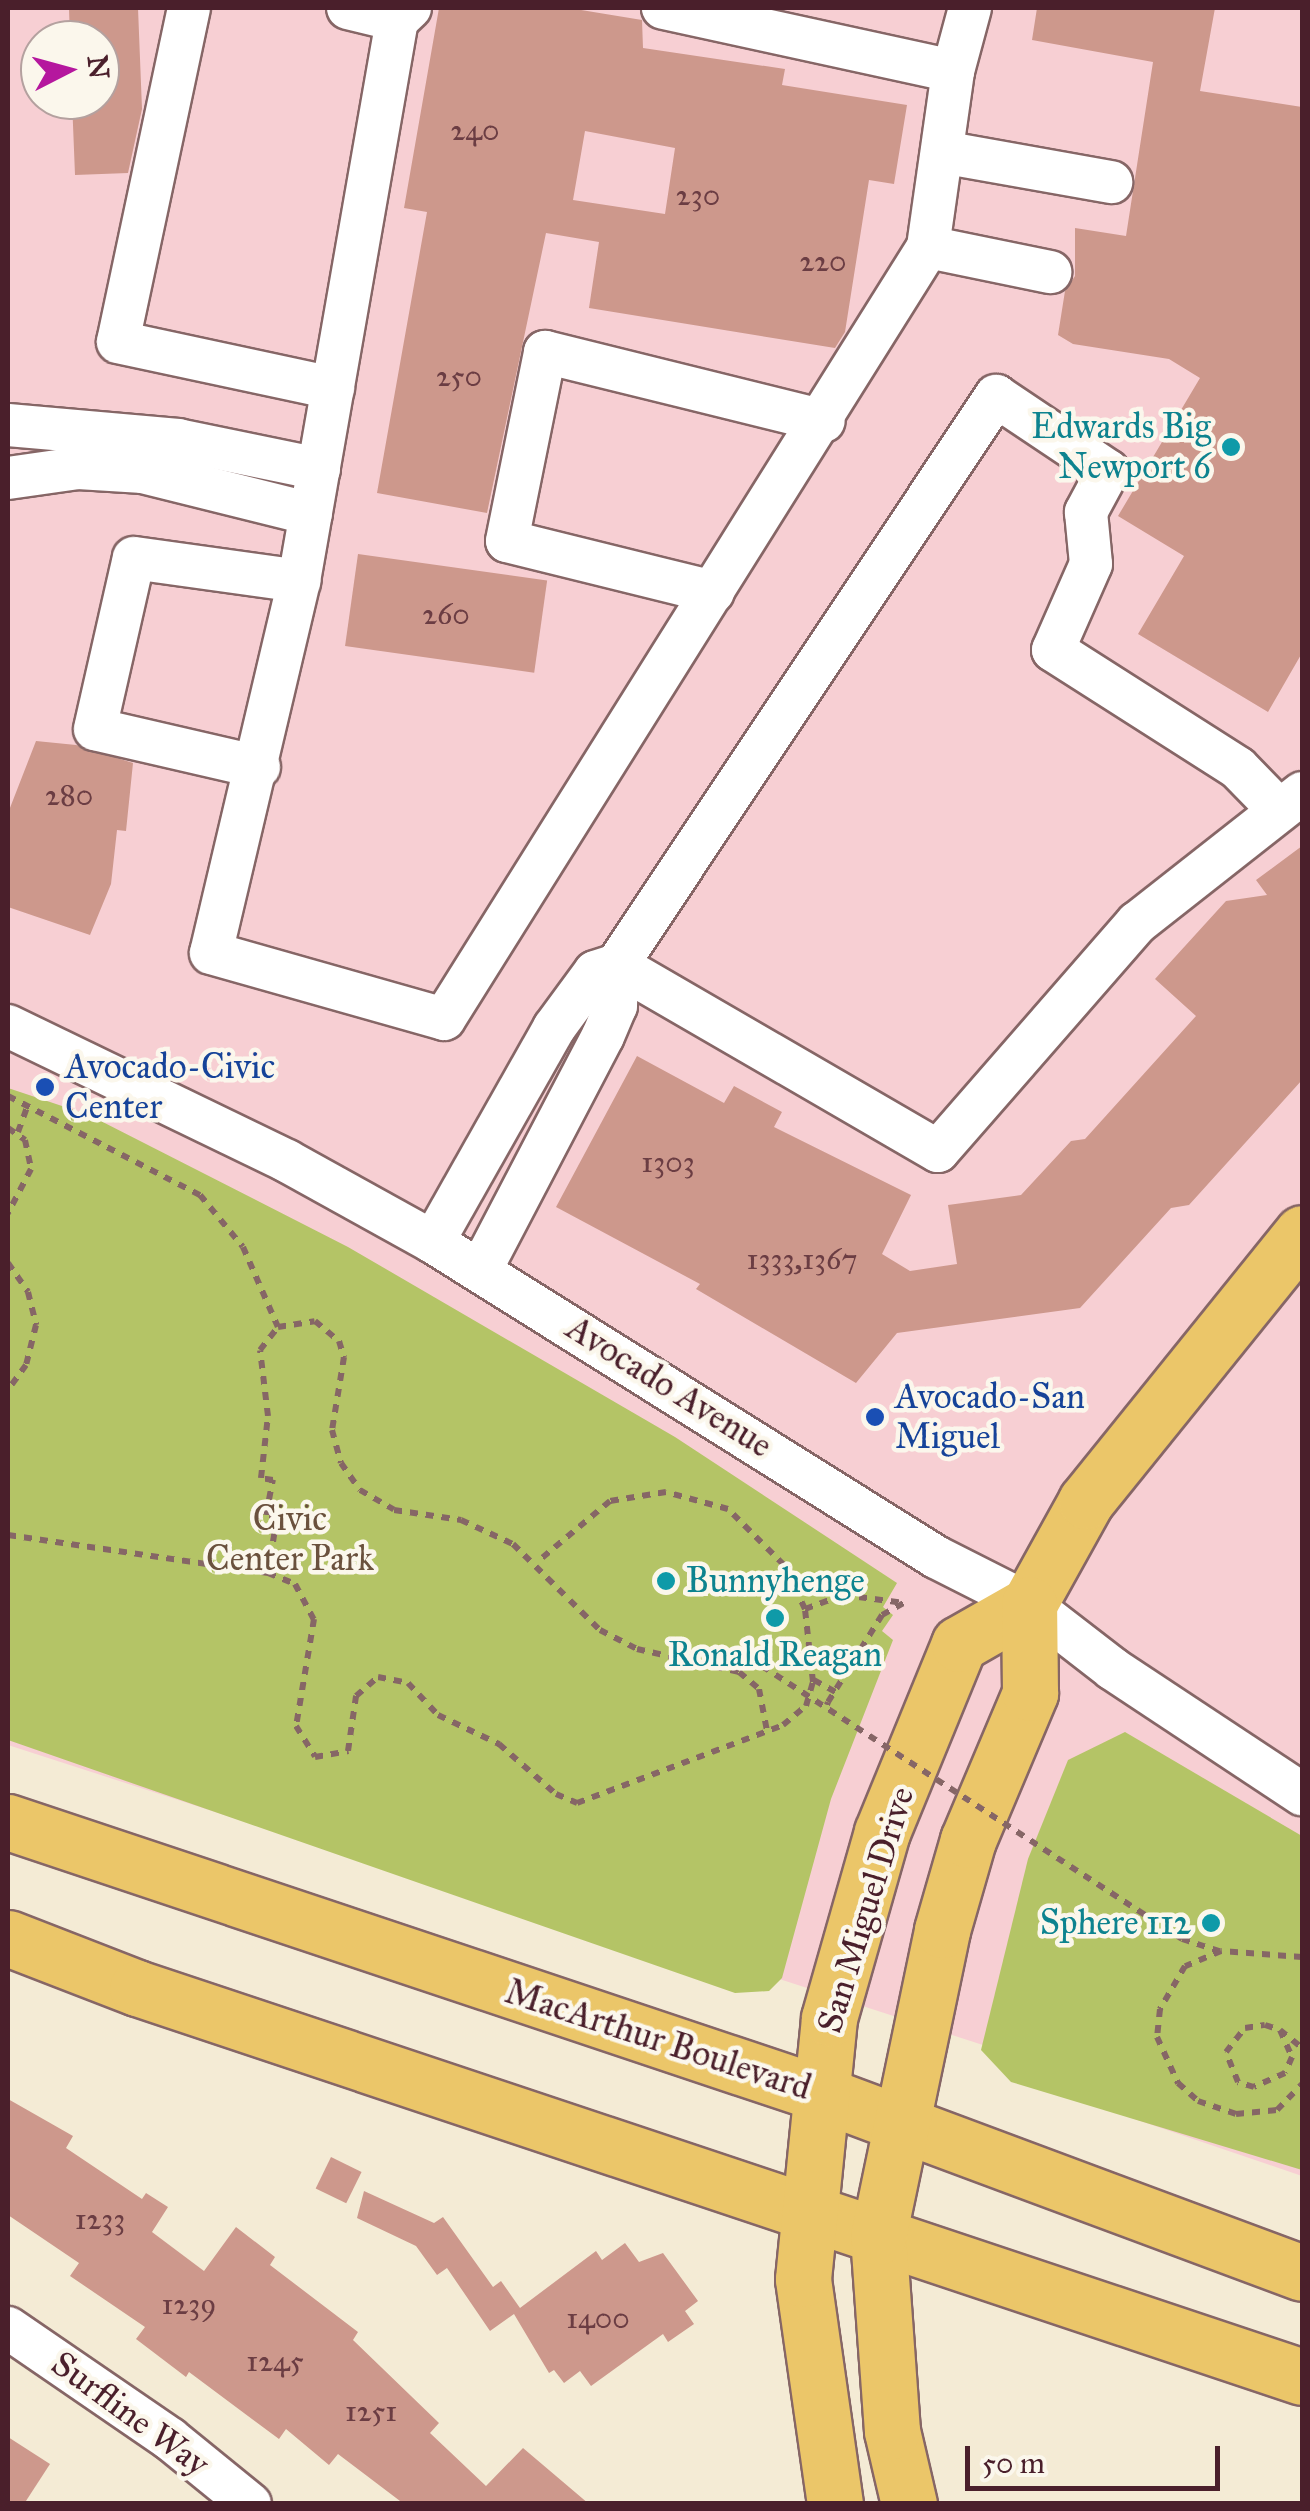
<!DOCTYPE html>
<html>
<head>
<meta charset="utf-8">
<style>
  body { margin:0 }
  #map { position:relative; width:1310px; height:2511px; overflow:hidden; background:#f4ebd5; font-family:"IM FELL Great Primer",serif }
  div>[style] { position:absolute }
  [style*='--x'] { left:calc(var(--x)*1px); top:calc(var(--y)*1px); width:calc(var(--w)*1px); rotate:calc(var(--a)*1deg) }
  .built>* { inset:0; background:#f7cfd3 }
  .green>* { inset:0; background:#b4c466 }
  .building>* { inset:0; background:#cd988c; transform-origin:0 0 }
  .path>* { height:6px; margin-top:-3px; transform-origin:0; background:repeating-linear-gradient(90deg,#866666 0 8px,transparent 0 16px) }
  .roads { filter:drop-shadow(2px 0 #866666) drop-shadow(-2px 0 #866666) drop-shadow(0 2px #866666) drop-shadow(0 -2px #866666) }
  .minor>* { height:42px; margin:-21px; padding:0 21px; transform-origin:21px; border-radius:21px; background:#fff }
  .major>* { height:55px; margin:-27.5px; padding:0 27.5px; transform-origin:27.5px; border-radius:27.5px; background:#ebc669 }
  .path-bridge>* { height:6px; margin-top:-3px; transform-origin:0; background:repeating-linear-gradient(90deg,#866666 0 8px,transparent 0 16px) }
  .dots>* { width:28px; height:28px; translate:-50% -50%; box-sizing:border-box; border:5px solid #fbf7ec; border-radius:50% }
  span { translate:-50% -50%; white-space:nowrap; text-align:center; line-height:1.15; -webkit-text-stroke:9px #fbf7ec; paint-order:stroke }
  .number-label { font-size:30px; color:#6b3d43 }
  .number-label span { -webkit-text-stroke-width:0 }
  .culture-label { font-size:35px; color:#0d838f }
  .right { translate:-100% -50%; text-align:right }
  .left { translate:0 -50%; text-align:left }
  .transit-label { font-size:35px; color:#164399 }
  .street-label { font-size:35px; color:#4a1f2b }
  .park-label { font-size:35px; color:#6a513d }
  .frame { position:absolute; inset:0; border:10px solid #4a1f2b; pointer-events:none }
  .north { position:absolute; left:20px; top:20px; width:100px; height:100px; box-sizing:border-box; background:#fbf7ec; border:2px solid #b4a19f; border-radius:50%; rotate:84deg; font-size:28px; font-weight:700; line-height:40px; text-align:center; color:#4a1f2b }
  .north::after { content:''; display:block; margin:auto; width:35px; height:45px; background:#b5179e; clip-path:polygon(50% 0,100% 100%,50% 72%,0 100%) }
  .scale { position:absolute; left:965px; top:2446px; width:255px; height:45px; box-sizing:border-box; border:5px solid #4a1f2b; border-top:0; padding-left:12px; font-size:30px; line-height:35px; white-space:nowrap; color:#4a1f2b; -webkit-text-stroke:8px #fbf7ec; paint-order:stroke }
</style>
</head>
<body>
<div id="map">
  <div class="built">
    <div style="clip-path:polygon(evenodd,8px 8px,1302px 8px,1302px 2176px,1008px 2076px,986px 2046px,767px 1975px,747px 1984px,8px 1745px,8px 8px,40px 40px,100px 40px,100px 100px,40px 100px,40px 40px)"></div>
  </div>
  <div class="green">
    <div style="clip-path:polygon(8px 1088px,89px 1115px,348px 1247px,675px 1437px,897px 1583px,883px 1607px,893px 1615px,882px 1631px,893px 1640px,831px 1799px,782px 1978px,769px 1991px,735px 1993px,8px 1740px)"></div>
    <div style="clip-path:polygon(1125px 1732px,1302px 1836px,1302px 2170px,1011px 2082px,981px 2050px,1028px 1859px,1068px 1760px)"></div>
  </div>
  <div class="building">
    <div style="clip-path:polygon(69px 8px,138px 8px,142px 109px,128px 173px,75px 175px,72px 100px,100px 100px,100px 40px,70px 40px)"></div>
    <div style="clip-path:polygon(evenodd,439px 8px,569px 8px,642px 20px,643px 48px,785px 69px,782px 85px,907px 105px,894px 184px,869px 180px,845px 332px,835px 348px,589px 308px,599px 242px,546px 233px,487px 513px,377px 493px,427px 212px,404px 208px,439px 8px,585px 131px,675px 148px,665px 214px,573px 200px,585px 131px)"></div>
    <div style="clip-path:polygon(1037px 8px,1215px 8px,1200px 91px,1302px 107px,1302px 653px,1268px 712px,1138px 634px,1184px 556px,1118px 516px,1200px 378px,1169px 359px,1073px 344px,1058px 335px,1065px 291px,1075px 276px,1075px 228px,1126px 236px,1153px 62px,1032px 40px)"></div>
    <div style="left:358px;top:554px;width:191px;height:93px;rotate:8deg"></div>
    <div style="clip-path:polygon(36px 741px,76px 745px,133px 763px,126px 831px,117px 830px,111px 884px,90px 935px,8px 907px,8px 813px)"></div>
    <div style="clip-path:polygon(1302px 846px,1302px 1080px,1189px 1205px,1171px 1208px,1080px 1308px,897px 1333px,856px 1383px,696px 1289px,700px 1284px,556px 1207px,637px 1056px,724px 1103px,734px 1086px,782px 1112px,774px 1127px,911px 1195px,882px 1254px,910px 1271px,957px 1264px,948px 1205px,1021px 1195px,1071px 1141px,1085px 1139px,1196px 1016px,1155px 979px,1226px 901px,1267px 895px,1256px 880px)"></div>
    <div style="clip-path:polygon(8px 2099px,73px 2136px,66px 2148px,142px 2199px,146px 2193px,168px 2207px,152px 2232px,204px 2271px,236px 2227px,275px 2257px,270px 2265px,358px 2332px,353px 2340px,439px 2423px,430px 2433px,486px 2486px,523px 2448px,589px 2504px,404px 2504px,338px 2454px,329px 2465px,286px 2429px,279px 2439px,189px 2372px,186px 2377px,136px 2339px,145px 2327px,70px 2276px,79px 2263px,8px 2215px)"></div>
    <div style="left:331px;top:2157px;width:34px;height:35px;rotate:26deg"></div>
    <div style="clip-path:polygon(364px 2191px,434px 2223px,443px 2217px,493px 2287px,501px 2281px,520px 2308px,596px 2251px,602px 2260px,625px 2243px,639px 2262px,663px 2253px,698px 2301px,685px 2311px,694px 2324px,668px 2342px,663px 2334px,591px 2386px,580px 2371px,564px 2383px,554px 2370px,549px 2373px,514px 2314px,490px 2331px,447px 2268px,437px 2275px,416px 2246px,357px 2218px)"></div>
    <div style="clip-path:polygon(8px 2437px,50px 2464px,24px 2504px,8px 2504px)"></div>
  </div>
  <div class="path">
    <div style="--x:8;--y:1096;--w:216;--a:27.3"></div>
    <div style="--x:200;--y:1195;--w:67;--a:50.4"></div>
    <div style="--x:243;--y:1247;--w:87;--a:66.4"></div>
    <div style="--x:8;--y:1128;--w:21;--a:35"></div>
    <div style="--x:25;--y:1140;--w:30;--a:78"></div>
    <div style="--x:31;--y:1169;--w:50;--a:117.6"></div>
    <div style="--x:18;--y:1132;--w:29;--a:-70"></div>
    <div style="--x:8;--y:1263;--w:35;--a:55"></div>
    <div style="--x:28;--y:1292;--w:34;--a:76"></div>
    <div style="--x:36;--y:1325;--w:41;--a:104"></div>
    <div style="--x:26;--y:1365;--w:31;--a:126"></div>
    <div style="--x:8;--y:1535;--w:263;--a:8.3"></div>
    <div style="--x:268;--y:1573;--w:29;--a:22"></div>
    <div style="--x:295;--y:1584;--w:40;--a:62"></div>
    <div style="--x:314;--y:1619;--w:109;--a:99.5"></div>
    <div style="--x:296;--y:1726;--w:36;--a:58"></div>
    <div style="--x:315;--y:1757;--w:34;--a:-10"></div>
    <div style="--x:348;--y:1751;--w:56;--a:-81.7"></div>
    <div style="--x:356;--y:1696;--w:29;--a:-41"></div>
    <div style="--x:378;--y:1677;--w:31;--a:11"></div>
    <div style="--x:408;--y:1683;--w:44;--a:46.8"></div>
    <div style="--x:438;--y:1715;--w:68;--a:25.4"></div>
    <div style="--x:499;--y:1744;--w:76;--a:41.3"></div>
    <div style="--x:556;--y:1794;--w:23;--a:23"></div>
    <div style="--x:577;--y:1803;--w:220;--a:-20.7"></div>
    <div style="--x:783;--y:1725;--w:30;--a:-40"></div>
    <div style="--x:806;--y:1706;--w:25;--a:-74"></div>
    <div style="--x:813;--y:1682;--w:73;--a:-96.3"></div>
    <div style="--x:805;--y:1609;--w:49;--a:-115.5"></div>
    <div style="--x:784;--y:1565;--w:79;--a:-135"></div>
    <div style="--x:728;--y:1509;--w:64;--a:-164.7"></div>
    <div style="--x:666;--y:1492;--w:57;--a:170.9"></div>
    <div style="--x:610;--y:1501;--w:95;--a:140.1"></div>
    <div style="--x:268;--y:1573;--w:57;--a:-80.9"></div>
    <div style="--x:277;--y:1517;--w:11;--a:-170"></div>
    <div style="--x:266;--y:1515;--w:36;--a:-79"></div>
    <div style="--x:273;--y:1480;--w:12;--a:-171"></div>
    <div style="--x:261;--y:1478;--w:62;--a:-83.6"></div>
    <div style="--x:268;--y:1416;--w:66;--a:-96.9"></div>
    <div style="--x:260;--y:1350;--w:29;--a:-52"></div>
    <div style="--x:278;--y:1327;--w:37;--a:-9"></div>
    <div style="--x:315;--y:1321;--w:31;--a:40"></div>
    <div style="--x:339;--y:1341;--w:17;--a:73"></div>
    <div style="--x:344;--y:1357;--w:74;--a:99.3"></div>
    <div style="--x:332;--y:1430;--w:34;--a:75"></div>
    <div style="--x:341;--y:1463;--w:33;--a:55"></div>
    <div style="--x:360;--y:1490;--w:39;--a:30"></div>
    <div style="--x:394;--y:1510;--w:68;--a:8.5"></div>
    <div style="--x:461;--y:1520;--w:57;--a:24.8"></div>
    <div style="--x:513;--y:1544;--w:122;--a:44.7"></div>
    <div style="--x:600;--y:1630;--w:42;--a:27.2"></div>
    <div style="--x:637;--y:1649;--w:105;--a:12.7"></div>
    <div style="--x:739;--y:1672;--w:26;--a:40"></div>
    <div style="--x:759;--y:1689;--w:43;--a:79.2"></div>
    <div style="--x:805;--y:1609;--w:40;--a:-20.2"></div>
    <div style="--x:843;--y:1595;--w:62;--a:7.5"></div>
    <div style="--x:844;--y:1676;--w:72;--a:-58.1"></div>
    <div style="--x:882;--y:1615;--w:25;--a:-29"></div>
    <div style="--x:814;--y:1680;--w:29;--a:29"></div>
    <div style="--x:827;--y:1705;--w:3;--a:-72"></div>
    <div style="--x:1182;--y:1939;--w:40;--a:18"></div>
    <div style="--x:1302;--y:1957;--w:81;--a:-175.8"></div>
    <div style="--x:1221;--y:1951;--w:39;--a:157"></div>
    <div style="--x:1185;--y:1966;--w:50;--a:120.2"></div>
    <div style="--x:1160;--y:2009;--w:28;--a:96"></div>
    <div style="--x:1157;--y:2037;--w:51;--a:65.5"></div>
    <div style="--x:1178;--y:2083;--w:27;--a:42"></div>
    <div style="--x:1198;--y:2101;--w:40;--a:18.9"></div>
    <div style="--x:1236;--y:2114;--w:41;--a:-5.6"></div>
    <div style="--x:1277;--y:2110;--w:36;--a:-46"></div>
    <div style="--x:1280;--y:2030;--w:30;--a:66"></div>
    <div style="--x:1292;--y:2057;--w:17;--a:114"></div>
    <div style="--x:1285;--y:2073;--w:34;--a:156"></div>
    <div style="--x:1254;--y:2087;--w:17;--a:-163"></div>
    <div style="--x:1238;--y:2082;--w:32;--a:-112"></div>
    <div style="--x:1226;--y:2052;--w:31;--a:-52"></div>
    <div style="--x:1245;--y:2028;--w:20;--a:-9"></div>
    <div style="--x:1265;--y:2025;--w:16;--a:18"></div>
    <div style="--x:1280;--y:2030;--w:28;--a:39"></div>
  </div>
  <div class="roads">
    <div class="minor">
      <div style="--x:189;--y:8;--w:341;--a:102"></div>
      <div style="--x:118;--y:342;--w:220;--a:12.1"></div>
      <div style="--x:348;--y:8;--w:50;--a:13.8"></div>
      <div style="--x:410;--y:8;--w:18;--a:137"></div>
      <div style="--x:397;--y:20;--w:569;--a:99.91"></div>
      <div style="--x:299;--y:581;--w:382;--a:103.3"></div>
      <div style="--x:211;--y:953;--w:242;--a:15.8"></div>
      <div style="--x:444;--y:1019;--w:911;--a:-57.91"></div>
      <div style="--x:928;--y:247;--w:178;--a:-81.9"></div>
      <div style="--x:953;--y:71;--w:297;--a:-167.7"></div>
      <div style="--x:953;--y:71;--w:65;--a:-74.9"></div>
      <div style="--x:942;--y:152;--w:172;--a:10.1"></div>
      <div style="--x:928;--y:247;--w:125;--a:11.6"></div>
      <div style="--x:8;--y:425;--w:171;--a:5"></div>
      <div style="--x:178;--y:440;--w:144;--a:11.6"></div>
      <div style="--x:8;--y:478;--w:71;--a:-8.1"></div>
      <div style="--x:78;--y:468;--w:65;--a:3.5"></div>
      <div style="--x:143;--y:472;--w:173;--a:14"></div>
      <div style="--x:713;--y:592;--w:212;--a:-166.1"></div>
      <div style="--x:507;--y:541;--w:193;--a:-78.6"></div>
      <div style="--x:545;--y:352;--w:287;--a:13.9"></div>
      <div style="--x:259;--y:767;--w:168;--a:-167"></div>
      <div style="--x:95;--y:729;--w:175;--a:-77.2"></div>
      <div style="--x:134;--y:558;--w:167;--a:7.9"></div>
      <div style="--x:8;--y:1026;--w:310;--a:25.8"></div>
      <div style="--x:287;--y:1161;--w:167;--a:29"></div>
      <div style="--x:433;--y:1242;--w:593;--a:32.06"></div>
      <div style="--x:936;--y:1557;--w:104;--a:26.8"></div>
      <div style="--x:1029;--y:1604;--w:106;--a:37.7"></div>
      <div style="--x:1113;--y:1669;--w:227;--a:33.5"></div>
      <div style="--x:433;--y:1242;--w:246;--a:-60.5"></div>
      <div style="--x:554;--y:1028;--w:69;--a:-53.8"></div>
      <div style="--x:595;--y:972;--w:23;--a:-18"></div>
      <div style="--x:617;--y:965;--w:371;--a:30.1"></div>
      <div style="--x:938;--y:1151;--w:303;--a:-48.9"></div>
      <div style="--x:1137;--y:923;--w:210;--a:-38.2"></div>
      <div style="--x:480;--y:1271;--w:265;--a:-62.4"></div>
      <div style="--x:603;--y:1036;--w:33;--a:-67"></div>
      <div style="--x:616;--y:1006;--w:41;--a:-88.6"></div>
      <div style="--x:617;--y:965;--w:684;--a:-56.33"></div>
      <div style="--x:996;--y:396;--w:135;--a:33.8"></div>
      <div style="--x:1108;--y:471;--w:47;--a:118.2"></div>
      <div style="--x:1086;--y:512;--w:52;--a:84.5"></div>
      <div style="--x:1091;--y:564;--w:94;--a:113.8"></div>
      <div style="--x:1053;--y:650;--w:219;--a:32.5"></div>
      <div style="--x:1238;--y:768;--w:56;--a:45.7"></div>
      <div style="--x:8;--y:2328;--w:196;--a:34.4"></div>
      <div style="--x:170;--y:2439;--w:103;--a:39.1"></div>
    </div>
    <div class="major">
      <div style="--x:8;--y:1822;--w:855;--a:18.48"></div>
      <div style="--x:819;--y:2093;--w:515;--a:20.44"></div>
      <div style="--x:8;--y:1938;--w:138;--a:21.2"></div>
      <div style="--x:137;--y:1988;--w:1228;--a:18.46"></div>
      <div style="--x:835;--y:2504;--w:227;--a:-98.1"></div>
      <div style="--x:803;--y:2279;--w:262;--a:-84.3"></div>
      <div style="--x:829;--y:2018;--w:193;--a:-74.1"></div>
      <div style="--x:882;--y:1832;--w:203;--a:-67.7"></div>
      <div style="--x:959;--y:1644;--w:81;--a:-29.7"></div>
      <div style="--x:1029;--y:1604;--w:118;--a:-61"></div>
      <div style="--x:1086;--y:1501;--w:344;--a:-51.1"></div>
      <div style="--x:909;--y:2504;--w:75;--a:-103.1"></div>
      <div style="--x:892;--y:2431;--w:195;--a:-94.1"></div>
      <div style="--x:878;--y:2237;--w:314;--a:-78.2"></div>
      <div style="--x:942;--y:1930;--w:94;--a:-73.9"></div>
      <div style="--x:968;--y:1840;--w:160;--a:-67.1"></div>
      <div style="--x:1030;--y:1693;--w:89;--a:-90.6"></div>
    </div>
  </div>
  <div class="path-bridge">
    <div style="--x:762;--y:1666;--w:501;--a:33.02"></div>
    <div style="--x:828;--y:1702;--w:31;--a:-58"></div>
  </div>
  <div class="dots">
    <div style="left:1231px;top:447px;background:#0f9aa8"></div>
    <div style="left:45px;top:1087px;background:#1a4fb4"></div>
    <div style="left:875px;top:1417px;background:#1a4fb4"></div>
    <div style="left:666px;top:1581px;background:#0f9aa8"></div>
    <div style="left:775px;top:1618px;background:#0f9aa8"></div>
    <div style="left:1211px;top:1923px;background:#0f9aa8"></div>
  </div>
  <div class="number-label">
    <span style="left:475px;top:130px">240</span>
    <span style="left:698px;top:195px">230</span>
    <span style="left:823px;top:261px">220</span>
    <span style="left:459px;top:376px">250</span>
    <span style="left:446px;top:614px">260</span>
    <span style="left:69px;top:795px">280</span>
    <span style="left:668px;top:1162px">1303</span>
    <span style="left:802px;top:1259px">1333,1367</span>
    <span style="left:100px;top:2219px">1233</span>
    <span style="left:189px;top:2304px">1239</span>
    <span style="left:598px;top:2318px">1400</span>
    <span style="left:275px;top:2361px">1245</span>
    <span style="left:371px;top:2411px">1251</span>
  </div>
  <div class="culture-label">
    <span class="right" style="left:1211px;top:447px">Edwards Big<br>Newport 6</span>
    <span class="left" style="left:686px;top:1581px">Bunnyhenge</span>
    <span style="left:775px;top:1655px">Ronald Reagan</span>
    <span class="right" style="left:1191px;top:1923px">Sphere 112</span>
  </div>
  <div class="transit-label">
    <span class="left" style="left:65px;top:1087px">Avocado-Civic<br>Center</span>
    <span class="left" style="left:895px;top:1417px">Avocado-San<br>Miguel</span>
  </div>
  <div class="street-label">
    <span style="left:669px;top:1387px;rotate:32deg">Avocado Avenue</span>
    <span style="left:866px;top:1910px;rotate:-73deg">San Miguel Drive</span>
    <span style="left:658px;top:2040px;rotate:18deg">MacArthur Boulevard</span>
    <span style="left:130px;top:2414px;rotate:36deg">Surfline Way</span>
  </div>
  <div class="park-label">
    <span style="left:290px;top:1539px">Civic<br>Center Park</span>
  </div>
  <div class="frame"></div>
  <div class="north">N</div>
  <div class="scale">50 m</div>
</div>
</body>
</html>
